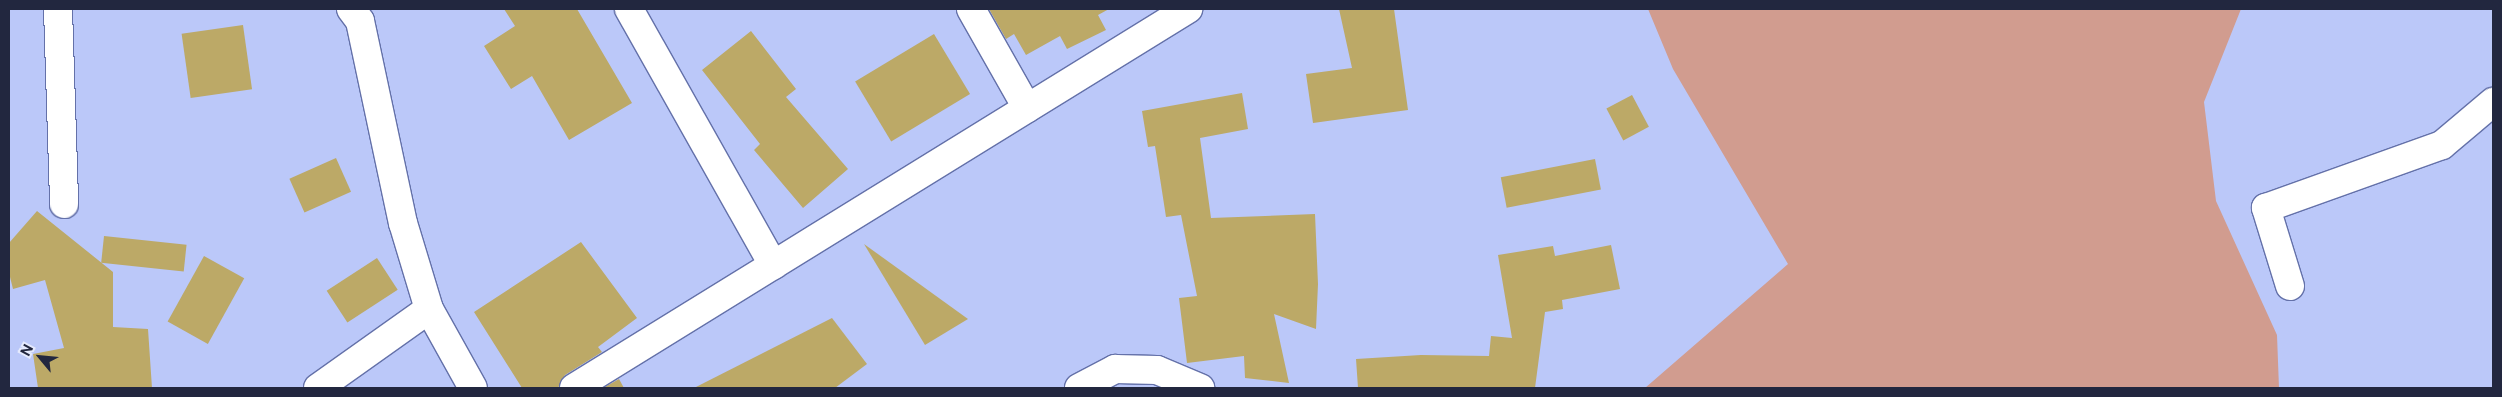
<!DOCTYPE html>
<html>
<head>
<meta charset="utf-8">
<style>
  body { margin:0 }
  #map { position:relative; width:2502px; height:397px; overflow:hidden; background:#bbc8f9; font-family:"Public Sans",sans-serif }
  div>[style] { position:absolute }
  [style*='--x'] { left:calc(var(--x)*1px); top:calc(var(--y)*1px); width:calc(var(--w)*1px); rotate:calc(var(--a)*1deg) }
  .green>* { inset:0; background:#d19c8f }
  .building>* { inset:0; background:#bca967; transform-origin:0 0 }
  .roads { filter:drop-shadow(1px 0 #6471a9) drop-shadow(-1px 0 #6471a9) drop-shadow(0 1px #6471a9) drop-shadow(0 -1px #6471a9) }
  .street>* { height:28px; margin:-14px; padding:0 14px; transform-origin:14px; border-radius:14px; background:#fff }
  span { translate:-50% -50%; white-space:nowrap; text-align:center; line-height:1.15; -webkit-text-stroke:4px #e5eafd; paint-order:stroke }
  .frame { position:absolute; inset:0; border:10px solid #22273f; pointer-events:none }
  .north { position:absolute; left:15px; top:332px; width:50px; height:50px; -webkit-text-stroke:4px #e5eafd; paint-order:stroke; rotate:298deg; font-size:14px; font-weight:700; line-height:20px; text-align:center; color:#22273f }
  .north::after { content:''; display:block; margin:auto; width:18px; height:22px; background:#22273f; clip-path:polygon(50% 0,100% 100%,50% 72%,0 100%) }
</style>
</head>
<body>
<div id="map">
  <div class="green">
    <div style="clip-path:polygon(1648px 9px,2241px 9px,2204px 102px,2216px 201px,2277px 335px,2279px 388px,1645px 388px,1788px 264px,1673px 69px)"></div>
  </div>
  <div class="building">
    <div style="clip-path:polygon(504px 9px,577px 9px,632px 103px,569px 140px,532px 76px,511px 89px,484px 46px,515px 26px)"></div>
    <div style="clip-path:polygon(989px 9px,1109px 9px,1098px 15px,1106px 30px,1067px 49px,1060px 36px,1026px 55px,1014px 34px,1006px 39px)"></div>
    <div style="clip-path:polygon(1339px 9px,1394px 9px,1408px 110px,1313px 123px,1306px 74px,1352px 68px)"></div>
    <div style="left:243px;top:25px;width:65px;height:62px;rotate:82deg"></div>
    <div style="clip-path:polygon(751px 31px,796px 89px,786px 97px,848px 169px,803px 208px,754px 150px,760px 144px,702px 70px)"></div>
    <div style="left:934px;top:34px;width:70px;height:92px;rotate:59deg"></div>
    <div style="clip-path:polygon(1242px 93px,1248px 129px,1200px 138px,1211px 218px,1315px 214px,1318px 284px,1316px 329px,1274px 314px,1289px 383px,1245px 378px,1244px 356px,1187px 363px,1179px 298px,1197px 296px,1181px 215px,1166px 217px,1155px 146px,1148px 147px,1142px 111px)"></div>
    <div style="left:1632px;top:95px;width:36px;height:29px;rotate:62deg"></div>
    <div style="left:336px;top:158px;width:37px;height:51px;rotate:66deg"></div>
    <div style="left:1595px;top:159px;width:31px;height:96px;rotate:79deg"></div>
    <div style="clip-path:polygon(37px 211px,113px 272px,113px 327px,148px 329px,152px 388px,38px 388px,33px 354px,64px 348px,45px 280px,13px 289px,9px 273px,9px 243px)"></div>
    <div style="left:104px;top:236px;width:83px;height:27px;rotate:6deg"></div>
    <div style="clip-path:polygon(581px 242px,637px 318px,598px 347px,602px 352px,565px 375px,558px 388px,522px 388px,474px 312px)"></div>
    <div style="clip-path:polygon(864px 244px,968px 319px,925px 345px)"></div>
    <div style="clip-path:polygon(1611px 245px,1620px 289px,1562px 300px,1563px 309px,1545px 312px,1535px 388px,1358px 388px,1356px 359px,1421px 355px,1489px 356px,1491px 336px,1512px 338px,1498px 255px,1553px 246px,1555px 256px)"></div>
    <div style="left:204px;top:256px;width:46px;height:75px;rotate:29deg"></div>
    <div style="left:377px;top:258px;width:38px;height:60px;rotate:57deg"></div>
    <div style="clip-path:polygon(832px 318px,867px 364px,835px 388px,694px 388px)"></div>
    <div style="clip-path:polygon(619px 379px,624px 388px,603px 388px)"></div>
  </div>
  <div class="roads">
    <div class="street">
      <div style="--x:58;--y:9;--w:195;--a:88.2"></div>
      <div style="--x:351;--y:9;--w:15;--a:53"></div>
      <div style="--x:360;--y:21;--w:207;--a:78"></div>
      <div style="--x:403;--y:223;--w:90;--a:73.2"></div>
      <div style="--x:429;--y:309;--w:90;--a:60.9"></div>
      <div style="--x:629;--y:9;--w:294;--a:60.6"></div>
      <div style="--x:971;--y:9;--w:114;--a:60.5"></div>
      <div style="--x:2290;--y:286;--w:82;--a:-107.1"></div>
      <div style="--x:2266;--y:208;--w:187;--a:-19.7"></div>
      <div style="--x:2442;--y:145;--w:67;--a:-40.1"></div>
      <div style="--x:318;--y:388;--w:136;--a:-35.4"></div>
      <div style="--x:574;--y:388;--w:722;--a:-31.69"></div>
      <div style="--x:1079;--y:388;--w:41;--a:-27.8"></div>
      <div style="--x:1115;--y:369;--w:42;--a:1.4"></div>
      <div style="--x:1157;--y:370;--w:47;--a:22.7"></div>
    </div>
  </div>
  <div class="frame"></div>
  <div class="north">N</div>
</div>
</body>
</html>
